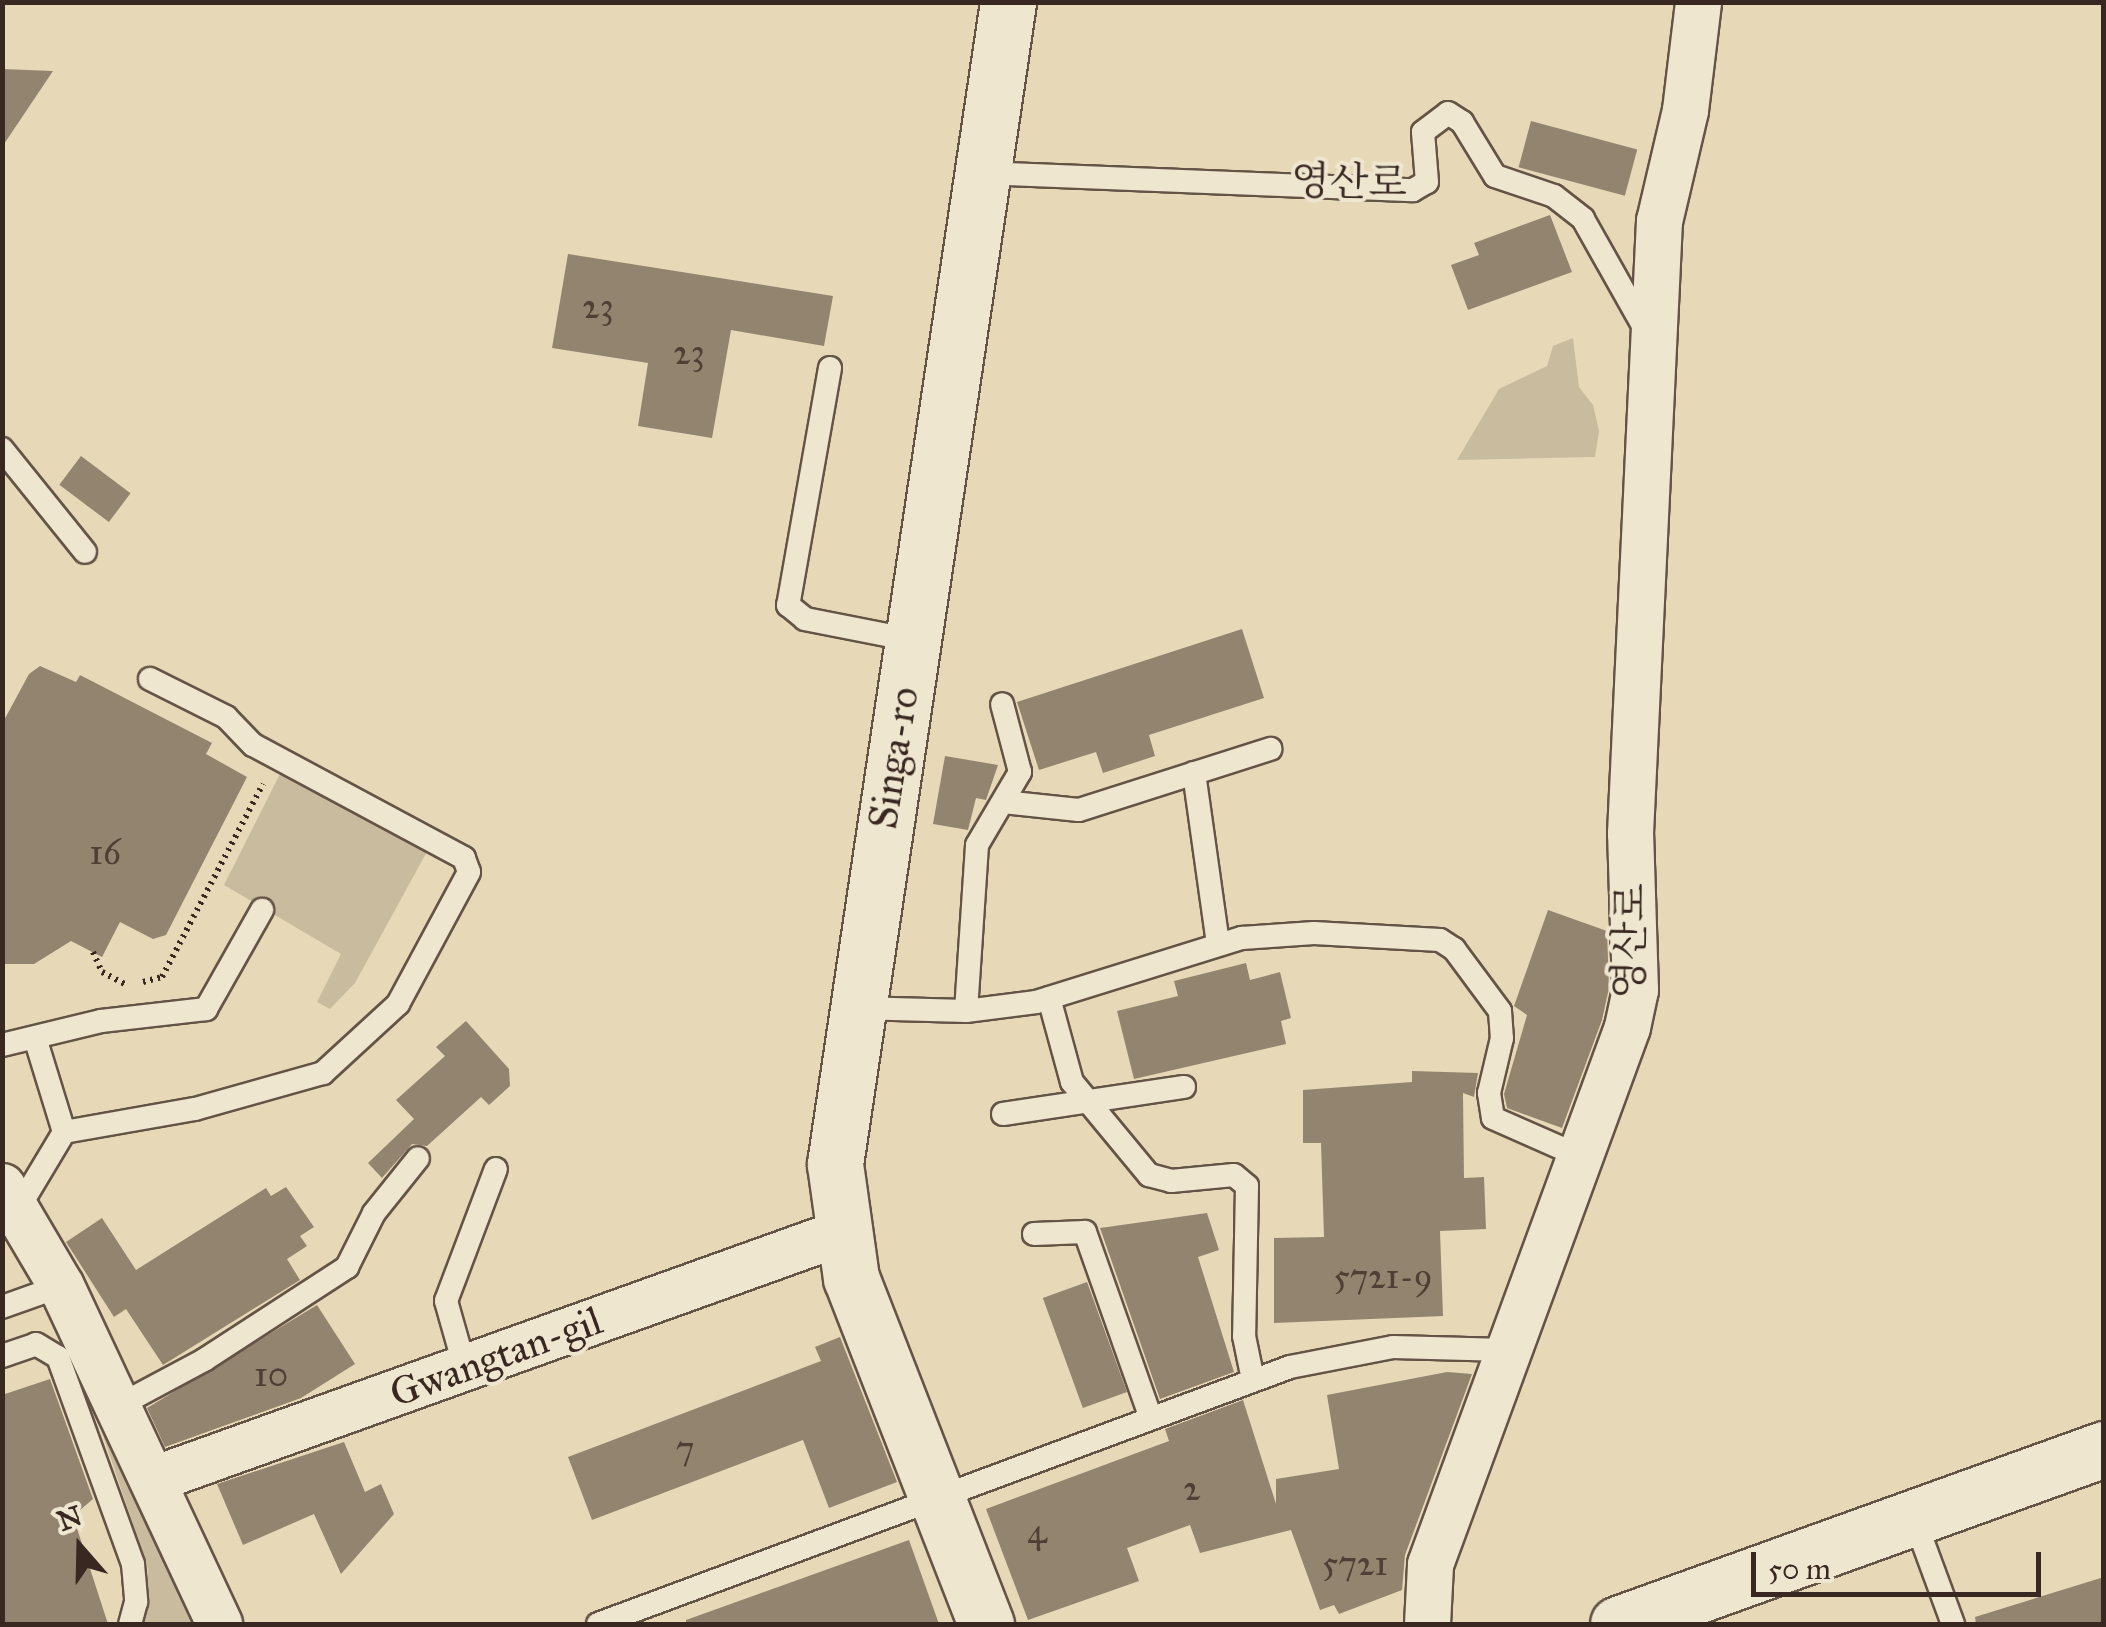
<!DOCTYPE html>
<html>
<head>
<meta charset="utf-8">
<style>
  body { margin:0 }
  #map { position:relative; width:2106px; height:1627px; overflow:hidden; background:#e7d9b7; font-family:"IM FELL Great Primer","Noto Serif KR",serif }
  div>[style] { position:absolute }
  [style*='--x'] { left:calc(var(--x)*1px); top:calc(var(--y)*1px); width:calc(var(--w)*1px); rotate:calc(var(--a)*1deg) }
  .green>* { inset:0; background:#c9bb9e }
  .building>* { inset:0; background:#93846f; transform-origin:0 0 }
  .path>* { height:6px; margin-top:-3px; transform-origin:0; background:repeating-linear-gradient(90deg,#382821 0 2.5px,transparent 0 7.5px) }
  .roads { filter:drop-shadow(2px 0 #645446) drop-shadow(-2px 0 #645446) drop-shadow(0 2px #645446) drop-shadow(0 -2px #645446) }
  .service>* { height:22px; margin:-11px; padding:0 11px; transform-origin:11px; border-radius:11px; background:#efe6d0 }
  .minor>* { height:45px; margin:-22.5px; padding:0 22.5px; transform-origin:22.5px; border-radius:22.5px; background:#efe6d0 }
  .tertiary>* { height:55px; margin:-27.5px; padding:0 27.5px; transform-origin:27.5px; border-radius:27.5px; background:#efe6d0 }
  .secondary>* { height:55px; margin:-27.5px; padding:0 27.5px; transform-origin:27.5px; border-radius:27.5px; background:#efe6d0 }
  span { translate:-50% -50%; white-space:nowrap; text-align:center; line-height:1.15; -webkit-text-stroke:8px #efe6d0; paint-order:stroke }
  .number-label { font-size:35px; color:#4f3f34 }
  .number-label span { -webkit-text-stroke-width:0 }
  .street-label { font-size:40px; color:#382821 }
  .frame { position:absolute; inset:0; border:5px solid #382821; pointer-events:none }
  .north { position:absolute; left:30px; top:1497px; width:100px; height:100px; -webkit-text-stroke:8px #efe6d0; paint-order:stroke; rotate:340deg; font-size:28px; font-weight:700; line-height:40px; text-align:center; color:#382821 }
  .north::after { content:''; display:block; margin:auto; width:35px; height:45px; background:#382821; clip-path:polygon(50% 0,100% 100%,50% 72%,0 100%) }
  .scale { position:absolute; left:1751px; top:1552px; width:290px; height:45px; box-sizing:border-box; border:5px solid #382821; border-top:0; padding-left:12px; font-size:30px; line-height:35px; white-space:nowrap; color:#382821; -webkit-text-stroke:8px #efe6d0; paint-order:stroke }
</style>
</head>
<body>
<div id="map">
  <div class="green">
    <div style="clip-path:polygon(1573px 338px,1579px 387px,1593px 405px,1599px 431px,1595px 457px,1457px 460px,1499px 389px,1547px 366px,1553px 346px)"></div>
    <div style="clip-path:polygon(282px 770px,429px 848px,355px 983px,330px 1009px,317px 1002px,341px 954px,224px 885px)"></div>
    <div style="clip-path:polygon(95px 1412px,201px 1624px,142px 1622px,148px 1568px)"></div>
  </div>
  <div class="building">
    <div style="clip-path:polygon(2px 69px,53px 71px,2px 147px)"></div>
    <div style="left:1531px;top:121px;width:110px;height:48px;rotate:15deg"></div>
    <div style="clip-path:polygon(1550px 215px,1572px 272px,1468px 310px,1451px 265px,1479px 255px,1474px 243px)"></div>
    <div style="clip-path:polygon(568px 254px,833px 296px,824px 346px,731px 330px,712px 438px,638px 426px,648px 363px,552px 348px)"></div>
    <div style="left:81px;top:456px;width:62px;height:36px;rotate:37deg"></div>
    <div style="clip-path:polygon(1242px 629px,1264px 698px,1149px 735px,1155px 756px,1103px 773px,1096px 752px,1039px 770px,1017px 702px)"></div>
    <div style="clip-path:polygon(40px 666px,76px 682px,80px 675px,212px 743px,206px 754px,247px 777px,166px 935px,153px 939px,120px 922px,102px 957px,71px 941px,34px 964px,2px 964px,2px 724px,29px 674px)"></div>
    <div style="clip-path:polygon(945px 756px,998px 765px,986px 800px,976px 798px,968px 830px,933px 824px)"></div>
    <div style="clip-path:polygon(1548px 910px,1607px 931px,1609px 988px,1602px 1020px,1562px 1128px,1507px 1108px,1504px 1094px,1527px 1015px,1514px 1006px)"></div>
    <div style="clip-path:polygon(1246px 963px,1250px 980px,1280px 972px,1291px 1018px,1281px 1021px,1286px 1044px,1134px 1079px,1117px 1011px,1178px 996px,1174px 981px)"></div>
    <div style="clip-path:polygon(466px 1021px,509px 1069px,510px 1086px,489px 1105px,481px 1097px,427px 1146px,412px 1144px,382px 1178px,368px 1163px,414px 1119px,396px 1100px,445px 1056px,436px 1047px)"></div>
    <div style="clip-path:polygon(1412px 1071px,1478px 1073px,1474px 1097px,1463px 1093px,1464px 1178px,1484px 1177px,1486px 1229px,1440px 1231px,1443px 1316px,1274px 1323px,1274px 1238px,1324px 1237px,1321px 1143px,1303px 1143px,1303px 1090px,1412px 1082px)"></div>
    <div style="clip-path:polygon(286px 1187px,314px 1227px,300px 1236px,307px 1246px,287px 1259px,300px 1280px,163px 1365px,126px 1309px,114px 1317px,66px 1242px,102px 1218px,136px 1270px,266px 1188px,271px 1196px)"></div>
    <div style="clip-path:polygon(1207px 1213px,1219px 1250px,1198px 1257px,1234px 1372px,1160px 1399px,1100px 1228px)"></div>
    <div style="left:1087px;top:1282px;width:117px;height:47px;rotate:70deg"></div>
    <div style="clip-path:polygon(317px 1305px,355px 1364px,301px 1398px,165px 1447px,147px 1408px)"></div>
    <div style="clip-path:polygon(840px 1337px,897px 1482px,829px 1508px,803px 1440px,592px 1520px,568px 1457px,821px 1361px,815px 1347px)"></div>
    <div style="clip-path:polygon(1447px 1372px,1472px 1374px,1405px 1555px,1402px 1590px,1339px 1614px,1334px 1605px,1320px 1610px,1291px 1530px,1200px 1553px,1190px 1525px,1127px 1548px,1139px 1581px,1028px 1620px,986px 1509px,1169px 1441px,1165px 1429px,1243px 1400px,1276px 1504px,1276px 1479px,1339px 1469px,1327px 1395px)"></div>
    <div style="clip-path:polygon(50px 1379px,93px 1499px,73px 1516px,108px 1624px,2px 1624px,2px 1395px)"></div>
    <div style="clip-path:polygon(344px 1442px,365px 1492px,381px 1484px,394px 1514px,341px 1574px,314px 1514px,243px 1545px,217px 1484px)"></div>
    <div style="clip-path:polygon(909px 1540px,939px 1624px,686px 1624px,686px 1620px)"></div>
    <div style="clip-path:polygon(2104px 1577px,2104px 1624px,1976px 1624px,1975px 1617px)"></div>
  </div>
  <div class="path">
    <div style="--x:93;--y:952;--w:22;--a:66"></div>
    <div style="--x:102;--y:972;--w:27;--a:28"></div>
    <div style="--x:143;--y:982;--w:20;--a:-15"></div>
    <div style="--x:162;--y:977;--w:218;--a:-62.4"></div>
  </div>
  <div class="roads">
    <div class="service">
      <div style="--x:982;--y:173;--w:431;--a:2.3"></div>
      <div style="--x:1413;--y:190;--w:16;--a:-30"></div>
      <div style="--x:1427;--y:182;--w:50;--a:-94.6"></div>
      <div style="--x:1423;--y:132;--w:31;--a:-37"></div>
      <div style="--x:1448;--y:113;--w:17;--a:33"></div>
      <div style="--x:1462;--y:122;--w:63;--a:58.6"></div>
      <div style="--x:1495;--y:176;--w:62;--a:18.7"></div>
      <div style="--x:1554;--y:196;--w:37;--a:38"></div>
      <div style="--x:1583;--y:219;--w:129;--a:60.6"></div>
      <div style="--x:830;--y:368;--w:241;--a:100"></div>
      <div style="--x:788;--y:605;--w:22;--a:39"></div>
      <div style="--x:805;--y:619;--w:109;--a:11.1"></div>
      <div style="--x:2;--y:449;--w:132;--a:51.1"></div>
      <div style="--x:1194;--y:773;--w:172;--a:82"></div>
      <div style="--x:1003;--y:802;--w:76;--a:6"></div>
      <div style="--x:1079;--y:810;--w:201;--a:-17.7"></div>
      <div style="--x:1049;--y:998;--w:87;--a:74.7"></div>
      <div style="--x:1072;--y:1082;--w:121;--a:50.4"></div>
      <div style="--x:1149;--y:1175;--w:23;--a:15"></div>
      <div style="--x:1171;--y:1181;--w:63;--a:-5.4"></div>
      <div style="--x:1234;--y:1175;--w:17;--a:40"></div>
      <div style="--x:1247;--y:1186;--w:150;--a:91.1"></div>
      <div style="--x:1244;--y:1336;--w:45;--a:78.4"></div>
      <div style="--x:857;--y:1008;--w:109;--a:1.6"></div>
      <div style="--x:966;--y:1011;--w:71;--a:-7.3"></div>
      <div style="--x:1036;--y:1002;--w:216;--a:-17.3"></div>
      <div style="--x:1242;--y:938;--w:72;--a:-4"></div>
      <div style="--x:1314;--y:933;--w:126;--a:3.2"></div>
      <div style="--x:1440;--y:940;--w:17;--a:33"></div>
      <div style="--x:1454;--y:949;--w:77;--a:53.4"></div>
      <div style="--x:1500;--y:1011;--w:27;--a:86"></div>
      <div style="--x:1502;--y:1038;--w:57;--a:103.3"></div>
      <div style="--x:1489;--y:1093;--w:25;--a:81"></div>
      <div style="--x:1493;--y:1118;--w:94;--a:23.8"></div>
      <div style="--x:966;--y:1011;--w:166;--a:-86.2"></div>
      <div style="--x:977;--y:845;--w:85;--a:-59.5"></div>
      <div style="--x:1020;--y:772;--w:70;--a:-104.8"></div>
      <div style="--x:2;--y:1045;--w:102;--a:-13.6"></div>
      <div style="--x:101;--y:1021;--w:106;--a:-6.5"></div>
      <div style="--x:206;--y:1009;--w:114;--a:-60.5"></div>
      <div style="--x:1003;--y:1114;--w:183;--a:-8.5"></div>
      <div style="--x:64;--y:1132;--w:133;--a:-10"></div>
      <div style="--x:195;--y:1109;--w:133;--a:-15.7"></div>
      <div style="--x:323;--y:1073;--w:102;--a:-42.6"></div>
      <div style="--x:398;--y:1004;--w:150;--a:-61.7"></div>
      <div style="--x:469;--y:872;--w:15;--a:-110"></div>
      <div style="--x:464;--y:858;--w:239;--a:-151.8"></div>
      <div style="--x:253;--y:745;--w:39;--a:-134"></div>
      <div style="--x:226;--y:717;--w:85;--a:-153.4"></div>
      <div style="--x:18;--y:1209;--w:90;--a:-59.1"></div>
      <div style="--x:64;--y:1132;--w:98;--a:-107.1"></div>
      <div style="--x:1034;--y:1234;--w:51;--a:-2.2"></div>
      <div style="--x:1085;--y:1232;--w:197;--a:70.5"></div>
      <div style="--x:2;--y:1307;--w:63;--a:-19.6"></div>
      <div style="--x:2;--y:1356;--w:36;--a:-19"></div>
      <div style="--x:36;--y:1344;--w:26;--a:31"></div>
      <div style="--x:58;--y:1357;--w:220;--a:70.1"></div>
      <div style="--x:133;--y:1564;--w:38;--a:85"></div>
      <div style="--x:136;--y:1602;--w:23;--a:105"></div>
      <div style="--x:465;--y:1368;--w:70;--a:-105.8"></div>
      <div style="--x:446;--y:1301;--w:141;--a:-69.3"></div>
      <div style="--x:118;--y:1406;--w:98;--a:-28.1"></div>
      <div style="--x:204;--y:1360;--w:171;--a:-33"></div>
      <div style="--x:347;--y:1267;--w:60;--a:-63.4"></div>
      <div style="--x:374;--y:1213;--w:70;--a:-51.3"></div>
      <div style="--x:1914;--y:1518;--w:113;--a:69.8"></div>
      <div style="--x:598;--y:1624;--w:738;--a:-20.37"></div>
      <div style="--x:1290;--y:1367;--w:105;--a:-11"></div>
      <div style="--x:1393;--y:1347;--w:113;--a:1.5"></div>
    </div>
    <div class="minor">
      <div style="--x:2;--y:1186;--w:116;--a:59.5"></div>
      <div style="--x:61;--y:1286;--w:373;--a:64.9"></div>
      <div style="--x:153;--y:1479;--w:729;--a:-19.73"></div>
      <div style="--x:1427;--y:1624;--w:60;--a:-87.1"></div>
      <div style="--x:1430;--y:1564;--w:572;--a:-69.85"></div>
      <div style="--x:1627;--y:1027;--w:38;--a:-78"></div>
      <div style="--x:1635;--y:990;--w:157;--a:-91.8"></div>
      <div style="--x:1630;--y:833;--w:613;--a:-87.29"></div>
      <div style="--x:1659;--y:221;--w:114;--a:-76.8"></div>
      <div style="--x:1685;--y:110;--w:109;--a:-83.1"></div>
    </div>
    <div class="tertiary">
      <div style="--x:986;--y:1624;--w:371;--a:-111.3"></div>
      <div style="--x:851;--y:1278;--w:115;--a:-98"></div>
      <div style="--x:835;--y:1164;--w:1175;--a:-81.53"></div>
    </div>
    <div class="secondary">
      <div style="--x:1618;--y:1624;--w:517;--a:-19.8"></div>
    </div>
  </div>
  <div class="number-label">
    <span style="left:598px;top:307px">23</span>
    <span style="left:689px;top:353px">23</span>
    <span style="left:105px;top:853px">16</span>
    <span style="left:1383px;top:1277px">5721-9</span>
    <span style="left:271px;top:1375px">10</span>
    <span style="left:685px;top:1449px">7</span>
    <span style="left:1192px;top:1489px">2</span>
    <span style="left:1037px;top:1532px">4</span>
    <span style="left:1355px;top:1564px">5721</span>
  </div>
  <div class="street-label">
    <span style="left:1349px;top:182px;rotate:1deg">영산로</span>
    <span style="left:894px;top:758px;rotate:-81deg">Singa-ro</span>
    <span style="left:1630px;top:941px;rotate:-89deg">영산로</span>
    <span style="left:496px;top:1357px;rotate:-20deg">Gwangtan-gil</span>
  </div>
  <div class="frame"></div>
  <div class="north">N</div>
  <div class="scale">50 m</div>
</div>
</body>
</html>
